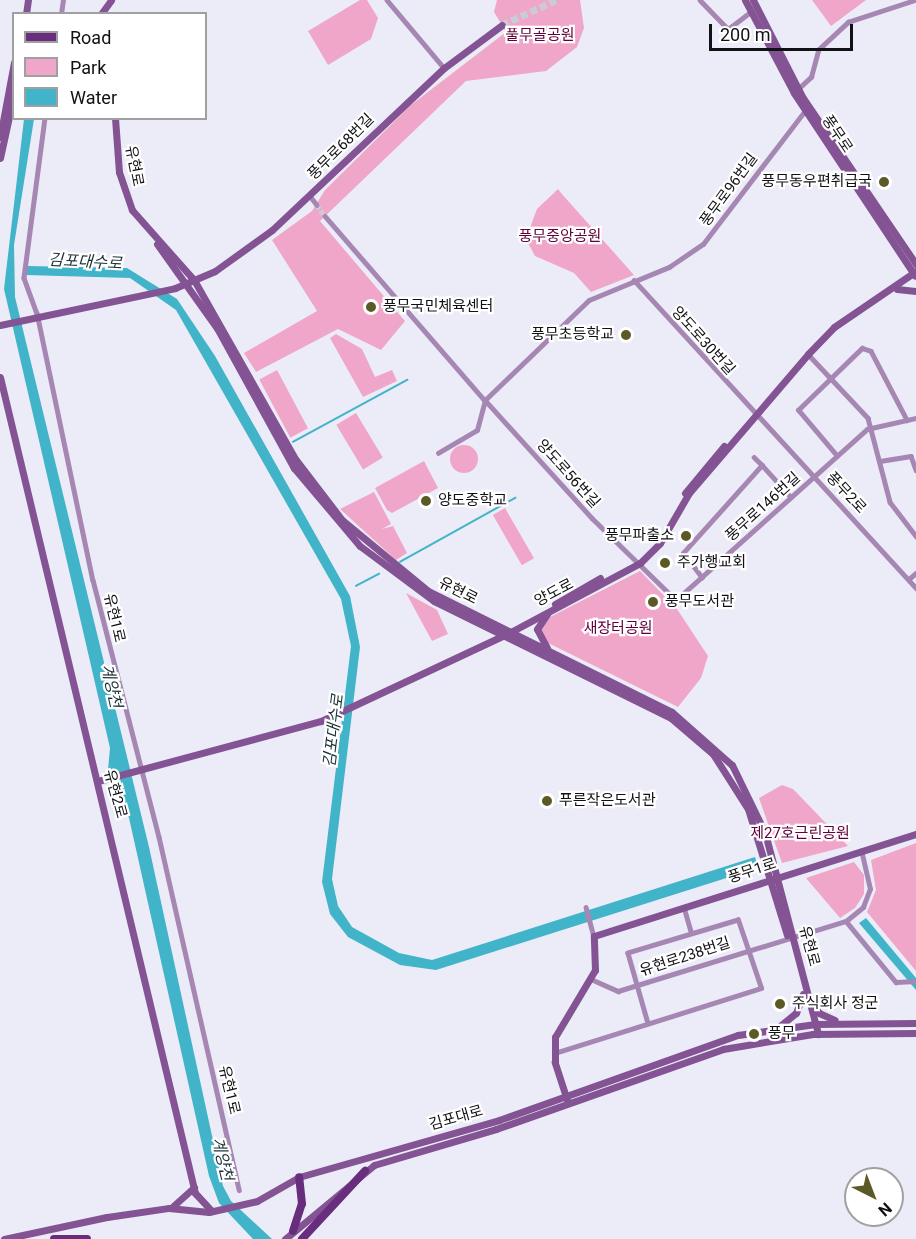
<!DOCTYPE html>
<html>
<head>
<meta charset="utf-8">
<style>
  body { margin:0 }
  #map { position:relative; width:916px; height:1239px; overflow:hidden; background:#ebecf7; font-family:Roboto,"Noto Sans KR",sans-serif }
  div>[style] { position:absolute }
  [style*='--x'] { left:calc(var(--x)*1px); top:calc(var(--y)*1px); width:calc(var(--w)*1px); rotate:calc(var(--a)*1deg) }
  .green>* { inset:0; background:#f0a6c8; transform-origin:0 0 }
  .round { border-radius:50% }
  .water>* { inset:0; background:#42b4ca }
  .stream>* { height:1.5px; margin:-0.75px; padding:0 0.75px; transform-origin:0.75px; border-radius:0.75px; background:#42b4ca }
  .street-tunnel>* { height:4.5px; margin-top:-2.25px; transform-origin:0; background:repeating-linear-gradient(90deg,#cacbd5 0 4.5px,transparent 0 6.5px) }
  .secondary-tunnel>* { height:7px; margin-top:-3.5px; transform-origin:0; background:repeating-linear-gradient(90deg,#cacbd5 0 7px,transparent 0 10.5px) }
  .street>* { height:4.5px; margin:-2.25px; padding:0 2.25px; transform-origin:2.25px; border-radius:2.25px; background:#a686b3 }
  .secondary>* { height:7px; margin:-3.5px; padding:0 3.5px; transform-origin:3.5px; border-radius:3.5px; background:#835394 }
  .primary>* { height:8px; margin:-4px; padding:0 4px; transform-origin:4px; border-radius:4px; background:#692d7e }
  .dots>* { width:16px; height:16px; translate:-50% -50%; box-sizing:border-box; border:3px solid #fff; border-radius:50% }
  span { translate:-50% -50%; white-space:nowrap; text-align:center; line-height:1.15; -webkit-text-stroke:4.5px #fff; paint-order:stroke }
  .park-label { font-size:15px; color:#61003c }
  .street-label { font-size:15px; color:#111115 }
  .poi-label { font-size:15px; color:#111115 }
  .right { translate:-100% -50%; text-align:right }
  .left { translate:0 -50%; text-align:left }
  .water-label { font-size:16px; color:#1c3135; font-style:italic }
  .legend { position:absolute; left:12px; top:12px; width:195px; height:108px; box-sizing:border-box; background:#fff; border:2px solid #a0a0a1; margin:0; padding:8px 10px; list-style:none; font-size:18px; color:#111115 }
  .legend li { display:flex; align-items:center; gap:12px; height:30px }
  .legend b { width:30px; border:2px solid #a0a0a1 }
  .north { position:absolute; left:844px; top:1167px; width:60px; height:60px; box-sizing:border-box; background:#fff; border:2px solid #a0a0a1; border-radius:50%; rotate:138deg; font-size:16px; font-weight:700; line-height:24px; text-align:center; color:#111115 }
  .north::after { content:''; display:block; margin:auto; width:21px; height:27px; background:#5b5a27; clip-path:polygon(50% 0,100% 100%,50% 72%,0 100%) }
  .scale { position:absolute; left:709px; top:24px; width:144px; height:27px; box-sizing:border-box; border:3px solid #111115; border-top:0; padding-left:8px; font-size:18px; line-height:21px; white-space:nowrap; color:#111115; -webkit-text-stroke:4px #fff; paint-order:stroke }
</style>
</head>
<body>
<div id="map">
  <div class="green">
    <div style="clip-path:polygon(360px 0,367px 0,378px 18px,371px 39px,328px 65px,308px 31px)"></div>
    <div style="clip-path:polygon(497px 0,580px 0,584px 28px,577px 47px,546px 71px,466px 81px,320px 221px,405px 321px,381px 350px,338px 329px,256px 372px,244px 353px,317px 311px,272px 240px,312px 211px,325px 190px,411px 105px,506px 32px,494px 12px)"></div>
    <div style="clip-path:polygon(812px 0,866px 0,831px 26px)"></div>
    <div style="clip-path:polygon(558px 189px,561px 193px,634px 275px,591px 292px,574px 273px,535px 256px,527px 241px,531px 225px,537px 209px)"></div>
    <div style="clip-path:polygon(336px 334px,362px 349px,375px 377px,392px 370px,397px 381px,363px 397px,330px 338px)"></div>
    <div style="left:277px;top:370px;width:66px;height:20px;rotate:62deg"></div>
    <div style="left:356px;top:413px;width:52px;height:23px;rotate:59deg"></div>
    <div class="round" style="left:450px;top:445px;width:28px;height:28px"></div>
    <div style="clip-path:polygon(424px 461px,438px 488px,392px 513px,387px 510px,375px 488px)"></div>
    <div style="clip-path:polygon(374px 492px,391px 524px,382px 529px,393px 526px,407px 553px,396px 560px,340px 509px)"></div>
    <div style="left:505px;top:508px;width:58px;height:14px;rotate:60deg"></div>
    <div style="clip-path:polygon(640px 571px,677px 609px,708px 656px,701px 678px,678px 707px,548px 643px,540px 632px,548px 618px)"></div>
    <div style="clip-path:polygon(406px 593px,437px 610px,448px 634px,432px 641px)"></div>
    <div style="clip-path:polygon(782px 785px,793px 789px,848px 846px,782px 863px,759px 798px)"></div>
    <div style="clip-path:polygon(916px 843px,916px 971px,867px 912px,876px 890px,871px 860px)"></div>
    <div style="clip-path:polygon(854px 862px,864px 875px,864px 894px,855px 908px,840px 918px,806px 878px)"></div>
  </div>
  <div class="water">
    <div style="clip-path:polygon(24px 119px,34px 119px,14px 245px,15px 297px,149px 847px,223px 1186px,231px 1201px,272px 1239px,253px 1239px,219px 1203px,209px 1176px,129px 818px,116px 775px,108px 770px,110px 748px,4px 289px)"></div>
    <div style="clip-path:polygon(27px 266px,127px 268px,177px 299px,215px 356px,350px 596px,360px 647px,332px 879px,338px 906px,352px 927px,399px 953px,432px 960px,755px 857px,758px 868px,436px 970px,400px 965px,348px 937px,330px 914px,322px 882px,351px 646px,341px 599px,176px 310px,130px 278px,26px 275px)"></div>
    <div style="clip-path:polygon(866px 918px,916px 978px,916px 990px,859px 923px)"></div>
  </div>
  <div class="stream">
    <div style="--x:293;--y:442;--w:130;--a:-28.5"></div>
    <div style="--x:400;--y:562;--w:132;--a:-29.1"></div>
    <div style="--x:356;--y:586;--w:26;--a:-28"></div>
  </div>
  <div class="street-tunnel">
    <div style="--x:317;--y:205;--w:14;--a:54"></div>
  </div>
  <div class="secondary-tunnel">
    <div style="--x:502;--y:25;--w:60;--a:-24.8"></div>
  </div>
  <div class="street">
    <div style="--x:387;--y:0;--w:89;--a:50"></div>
    <div style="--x:700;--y:0;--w:40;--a:46"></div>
    <div style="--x:728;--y:29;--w:30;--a:-37"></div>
    <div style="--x:61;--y:14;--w:14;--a:-82"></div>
    <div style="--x:798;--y:89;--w:18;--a:-43"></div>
    <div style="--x:811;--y:77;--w:28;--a:-75"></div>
    <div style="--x:818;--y:50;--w:41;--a:-43"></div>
    <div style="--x:848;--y:22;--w:71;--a:-18.2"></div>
    <div style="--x:45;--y:118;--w:161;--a:97.5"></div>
    <div style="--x:24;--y:278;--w:37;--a:70"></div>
    <div style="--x:37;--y:313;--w:273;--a:78.2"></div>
    <div style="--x:93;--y:580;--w:265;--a:75.6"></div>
    <div style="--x:159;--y:837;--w:362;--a:77.2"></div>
    <div style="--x:310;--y:196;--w:11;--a:52"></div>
    <div style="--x:325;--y:216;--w:246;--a:49.1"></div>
    <div style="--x:634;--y:280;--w:418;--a:47.5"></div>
    <div style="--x:808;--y:354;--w:88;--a:46.8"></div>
    <div style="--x:868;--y:418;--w:87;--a:75.3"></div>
    <div style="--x:890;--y:502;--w:43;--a:52.6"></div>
    <div style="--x:485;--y:400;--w:159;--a:47.8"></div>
    <div style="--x:592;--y:518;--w:117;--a:44.3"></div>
    <div style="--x:676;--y:600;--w:256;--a:-41.8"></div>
    <div style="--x:867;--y:429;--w:50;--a:-12.7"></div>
    <div style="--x:485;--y:400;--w:144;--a:-43.9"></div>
    <div style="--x:589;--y:300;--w:87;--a:-22.4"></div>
    <div style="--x:669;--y:267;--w:41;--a:-34.1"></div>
    <div style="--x:703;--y:244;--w:171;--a:-52.6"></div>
    <div style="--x:438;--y:453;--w:45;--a:-30.5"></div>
    <div style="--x:477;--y:430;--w:31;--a:-75"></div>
    <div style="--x:837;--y:456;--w:60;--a:-130.3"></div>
    <div style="--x:798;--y:410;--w:89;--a:-44.1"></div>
    <div style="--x:862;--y:348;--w:9;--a:18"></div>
    <div style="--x:871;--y:351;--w:78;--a:62.4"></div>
    <div style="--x:754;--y:457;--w:11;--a:45"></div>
    <div style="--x:880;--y:461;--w:31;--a:-9"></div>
    <div style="--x:911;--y:456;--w:15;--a:70"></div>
    <div style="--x:702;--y:578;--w:31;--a:-127"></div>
    <div style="--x:683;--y:553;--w:118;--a:-48.1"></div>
    <div style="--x:762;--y:465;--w:43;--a:47.8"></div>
    <div style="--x:909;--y:579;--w:9;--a:-41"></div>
    <div style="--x:586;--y:907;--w:30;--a:75"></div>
    <div style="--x:684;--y:907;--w:26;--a:74"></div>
    <div style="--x:846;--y:921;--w:22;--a:-39"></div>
    <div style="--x:863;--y:907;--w:19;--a:-69"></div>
    <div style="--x:870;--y:889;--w:39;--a:-103"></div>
    <div style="--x:591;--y:979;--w:30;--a:24"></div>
    <div style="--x:618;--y:991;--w:239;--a:-17.1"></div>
    <div style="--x:846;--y:921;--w:79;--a:50.7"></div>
    <div style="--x:896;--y:982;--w:20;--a:-3"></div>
    <div style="--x:555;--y:1053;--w:216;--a:-17.5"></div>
    <div style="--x:761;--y:988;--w:72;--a:-108.7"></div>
    <div style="--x:738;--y:920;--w:115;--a:163.3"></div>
    <div style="--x:628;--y:953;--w:73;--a:74.1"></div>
  </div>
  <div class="secondary">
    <div style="--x:745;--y:0;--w:105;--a:62.2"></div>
    <div style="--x:794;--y:93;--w:219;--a:56.5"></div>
    <div style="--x:753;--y:0;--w:110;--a:63"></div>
    <div style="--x:803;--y:98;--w:201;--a:55.8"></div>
    <div style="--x:26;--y:14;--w:14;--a:-82"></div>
    <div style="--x:101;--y:14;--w:17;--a:-54"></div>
    <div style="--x:115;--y:118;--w:54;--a:85.8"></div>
    <div style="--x:119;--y:172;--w:40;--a:71.1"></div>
    <div style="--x:132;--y:210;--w:94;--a:48.5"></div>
    <div style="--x:194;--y:280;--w:207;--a:60.5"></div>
    <div style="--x:296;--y:460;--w:76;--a:52.5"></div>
    <div style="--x:342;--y:520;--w:112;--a:39.5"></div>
    <div style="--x:428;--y:591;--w:272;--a:26.4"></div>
    <div style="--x:672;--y:712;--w:80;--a:41.5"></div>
    <div style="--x:732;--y:765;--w:76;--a:64.1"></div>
    <div style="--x:765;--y:833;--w:208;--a:75.2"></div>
    <div style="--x:0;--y:137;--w:76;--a:-79.4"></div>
    <div style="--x:0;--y:158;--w:66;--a:-77.7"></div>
    <div style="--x:157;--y:244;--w:103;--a:54.5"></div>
    <div style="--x:217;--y:328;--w:160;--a:61.2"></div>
    <div style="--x:294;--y:468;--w:102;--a:49.8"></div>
    <div style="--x:360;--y:546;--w:92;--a:36.6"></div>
    <div style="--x:434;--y:601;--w:264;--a:26.3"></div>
    <div style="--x:671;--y:718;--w:55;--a:40.6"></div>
    <div style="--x:713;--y:754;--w:65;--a:57.5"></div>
    <div style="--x:748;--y:809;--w:132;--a:72.8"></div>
    <div style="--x:897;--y:289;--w:19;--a:6"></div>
    <div style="--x:0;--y:325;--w:179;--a:-11.9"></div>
    <div style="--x:175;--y:288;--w:43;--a:-23"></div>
    <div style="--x:215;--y:271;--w:70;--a:-35.7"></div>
    <div style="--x:272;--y:230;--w:236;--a:-43.3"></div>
    <div style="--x:444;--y:68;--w:72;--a:-36.6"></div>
    <div style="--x:0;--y:377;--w:839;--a:76.56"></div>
    <div style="--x:195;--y:1193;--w:23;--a:47"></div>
    <div style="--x:685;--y:493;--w:61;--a:-50.3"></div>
    <div style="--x:555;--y:604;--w:52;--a:-30"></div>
    <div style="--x:547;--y:648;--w:21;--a:-118"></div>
    <div style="--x:537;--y:629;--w:18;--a:-56"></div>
    <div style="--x:98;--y:781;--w:231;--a:-15.1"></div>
    <div style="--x:321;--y:721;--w:205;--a:-25.1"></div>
    <div style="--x:507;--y:634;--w:151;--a:-28.1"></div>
    <div style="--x:640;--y:563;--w:28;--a:-45"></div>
    <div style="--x:660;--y:543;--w:58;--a:-59.9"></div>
    <div style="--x:689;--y:493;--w:183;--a:-49.4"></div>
    <div style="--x:808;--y:354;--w:37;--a:-46"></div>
    <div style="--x:834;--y:327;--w:99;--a:-34.3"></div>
    <div style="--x:812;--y:1003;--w:12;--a:55"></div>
    <div style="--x:819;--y:1013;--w:17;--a:24"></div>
    <div style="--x:781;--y:1025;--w:19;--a:-39"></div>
    <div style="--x:796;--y:1013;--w:20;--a:-70"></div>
    <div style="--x:567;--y:1100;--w:40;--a:-108"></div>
    <div style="--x:555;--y:1062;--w:25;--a:-90"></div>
    <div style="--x:555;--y:1037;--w:78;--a:-59.2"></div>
    <div style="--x:595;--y:970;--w:34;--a:-92"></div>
    <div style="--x:594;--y:936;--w:338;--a:-17.6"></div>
    <div style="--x:171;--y:1208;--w:31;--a:-42"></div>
    <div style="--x:4;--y:1239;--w:105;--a:-12.1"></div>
    <div style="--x:107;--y:1217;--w:63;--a:-8.3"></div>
    <div style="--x:169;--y:1208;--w:40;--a:5.7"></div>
    <div style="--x:209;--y:1212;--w:49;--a:-12.9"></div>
    <div style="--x:257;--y:1201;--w:48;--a:-29.7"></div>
    <div style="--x:299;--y:1177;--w:208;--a:-15.9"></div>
    <div style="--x:499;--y:1120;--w:254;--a:-19.6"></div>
    <div style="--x:738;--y:1035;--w:78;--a:-8.1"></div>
    <div style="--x:815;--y:1024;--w:101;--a:-0.6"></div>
    <div style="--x:285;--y:1239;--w:116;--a:-39.7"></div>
    <div style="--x:374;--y:1165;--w:127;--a:-16.4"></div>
    <div style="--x:496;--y:1129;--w:241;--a:-19.4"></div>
    <div style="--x:723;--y:1049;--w:91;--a:-9.5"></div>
    <div style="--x:813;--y:1034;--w:103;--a:-0.6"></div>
  </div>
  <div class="primary">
    <div style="--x:293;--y:1231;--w:28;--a:-72"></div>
    <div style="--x:302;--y:1204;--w:27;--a:-96"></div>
    <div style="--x:54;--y:1239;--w:33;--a:0"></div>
    <div style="--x:302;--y:1239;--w:93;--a:-47.2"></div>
  </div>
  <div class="dots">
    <div style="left:884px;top:182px;background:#5b5a27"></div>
    <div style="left:371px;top:307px;background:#5b5a27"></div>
    <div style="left:626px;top:335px;background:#5b5a27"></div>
    <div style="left:426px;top:501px;background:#5b5a27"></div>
    <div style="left:686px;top:536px;background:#5b5a27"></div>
    <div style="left:665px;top:563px;background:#5b5a27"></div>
    <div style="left:653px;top:602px;background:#5b5a27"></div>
    <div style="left:547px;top:801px;background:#5b5a27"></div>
    <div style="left:780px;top:1004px;background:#5b5a27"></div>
    <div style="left:754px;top:1034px;background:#5b5a27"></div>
  </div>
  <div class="park-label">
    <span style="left:540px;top:36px">풀무골공원</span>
    <span style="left:560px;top:237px">풍무중앙공원</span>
    <span style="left:618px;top:629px">새장터공원</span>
    <span style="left:800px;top:834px">제27호근린공원</span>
  </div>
  <div class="street-label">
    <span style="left:837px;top:134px;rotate:56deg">풍무로</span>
    <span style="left:341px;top:147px;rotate:-45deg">풍무로68번길</span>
    <span style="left:134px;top:166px;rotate:79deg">유현로</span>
    <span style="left:729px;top:190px;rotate:-54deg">풍무로96번길</span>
    <span style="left:703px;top:341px;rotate:48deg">양도로30번길</span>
    <span style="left:568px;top:474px;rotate:48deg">양도로56번길</span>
    <span style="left:846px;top:493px;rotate:47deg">풍무2로</span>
    <span style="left:763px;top:507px;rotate:-42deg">풍무로146번길</span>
    <span style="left:458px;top:591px;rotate:27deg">유현로</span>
    <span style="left:554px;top:593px;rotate:-28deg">양도로</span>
    <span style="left:114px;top:618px;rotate:77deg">유현1로</span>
    <span style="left:115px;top:794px;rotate:75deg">유현2로</span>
    <span style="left:752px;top:871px;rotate:-18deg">풍무1로</span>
    <span style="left:809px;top:946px;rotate:75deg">유현로</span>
    <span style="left:685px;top:957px;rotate:-18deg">유현로238번길</span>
    <span style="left:229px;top:1090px;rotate:77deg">유현1로</span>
    <span style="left:456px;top:1118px;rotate:-16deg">김포대로</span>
  </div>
  <div class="poi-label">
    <span class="right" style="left:872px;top:182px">풍무동우편취급국</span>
    <span class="left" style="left:383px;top:307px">풍무국민체육센터</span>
    <span class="right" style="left:614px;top:335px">풍무초등학교</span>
    <span class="left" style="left:438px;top:501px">양도중학교</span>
    <span class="right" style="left:674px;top:536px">풍무파출소</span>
    <span class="left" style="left:677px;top:563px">주가행교회</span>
    <span class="left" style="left:665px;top:602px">풍무도서관</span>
    <span class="left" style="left:559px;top:801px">푸른작은도서관</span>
    <span class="left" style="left:792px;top:1004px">주식회사 정군</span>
    <span class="left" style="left:768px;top:1034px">풍무</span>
  </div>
  <div class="water-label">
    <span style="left:85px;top:262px;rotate:3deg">김포대수로</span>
    <span style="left:111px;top:686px;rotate:77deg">계양천</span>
    <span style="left:334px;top:731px;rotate:-83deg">김포대수로</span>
    <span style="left:222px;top:1159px;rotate:76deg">계양천</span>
  </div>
  <ul class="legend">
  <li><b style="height:8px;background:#692d7e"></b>Road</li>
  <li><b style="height:16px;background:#f0a6c8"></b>Park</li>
  <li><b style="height:16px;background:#42b4ca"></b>Water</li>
  </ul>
  <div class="north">N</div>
  <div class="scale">200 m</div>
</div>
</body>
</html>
